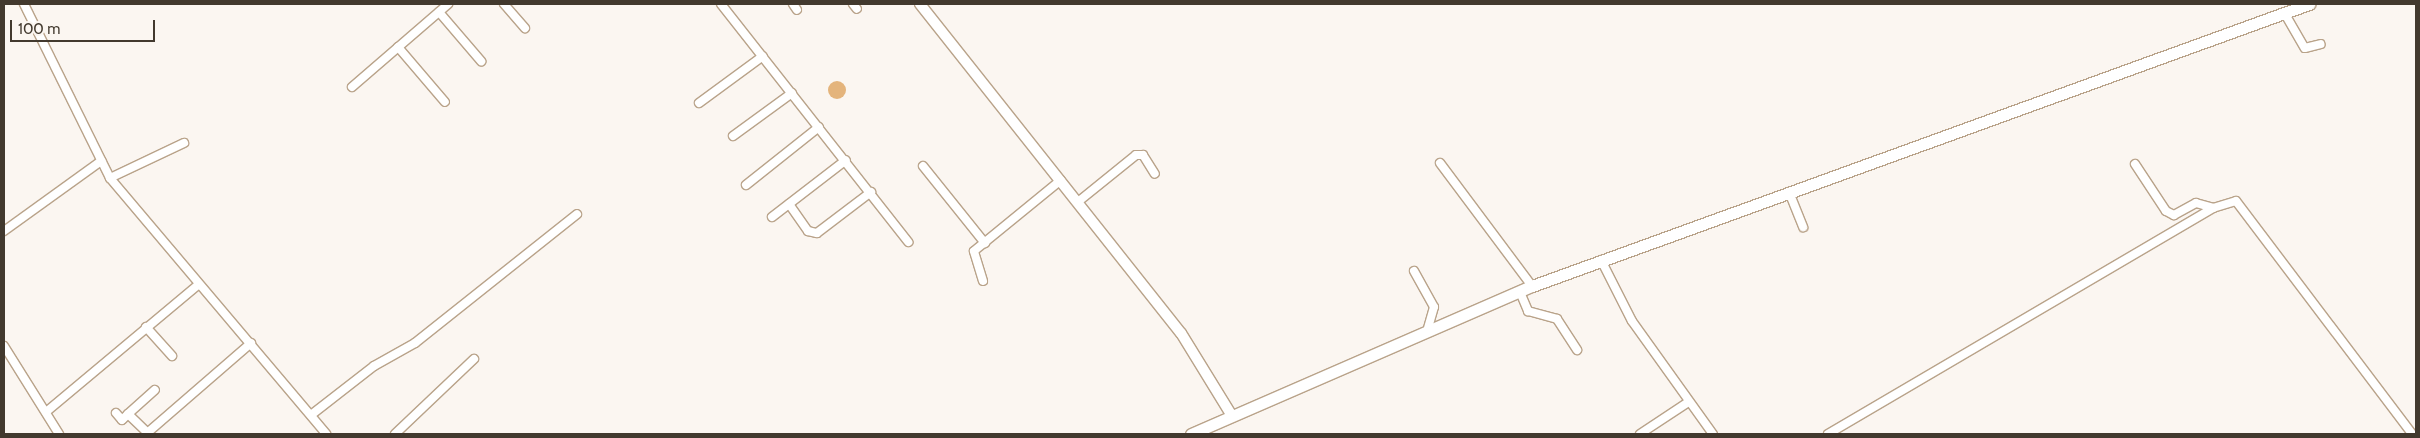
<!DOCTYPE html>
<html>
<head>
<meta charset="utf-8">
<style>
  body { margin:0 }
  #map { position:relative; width:2420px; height:438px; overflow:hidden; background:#fbf6f1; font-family:Cabin,sans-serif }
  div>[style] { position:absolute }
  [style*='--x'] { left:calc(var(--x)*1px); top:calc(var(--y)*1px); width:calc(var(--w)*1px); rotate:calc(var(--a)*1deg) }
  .water>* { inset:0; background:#e4b47c }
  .round { border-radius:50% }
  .roads { filter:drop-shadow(1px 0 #b9a38a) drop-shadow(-1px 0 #b9a38a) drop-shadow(0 1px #b9a38a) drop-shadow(0 -1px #b9a38a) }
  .minor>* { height:8px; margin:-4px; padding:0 4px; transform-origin:4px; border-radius:4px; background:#fff }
  .tertiary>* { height:10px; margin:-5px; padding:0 5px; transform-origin:5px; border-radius:5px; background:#fff }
  .secondary>* { height:11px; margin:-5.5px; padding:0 5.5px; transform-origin:5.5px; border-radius:5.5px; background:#fff }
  span { translate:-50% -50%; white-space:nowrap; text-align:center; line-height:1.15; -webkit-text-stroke:4px #fbf6f1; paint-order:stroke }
  .frame { position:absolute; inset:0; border:5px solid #42392e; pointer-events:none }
  .scale { position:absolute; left:10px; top:20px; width:145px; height:22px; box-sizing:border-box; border:2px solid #42392e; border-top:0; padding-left:6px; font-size:15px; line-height:18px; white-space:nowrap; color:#42392e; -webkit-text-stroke:4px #fbf6f1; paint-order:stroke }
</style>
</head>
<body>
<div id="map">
  <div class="water">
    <div class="round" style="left:828px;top:81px;width:18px;height:18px"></div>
  </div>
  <div class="roads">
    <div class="minor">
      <div style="--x:24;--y:4;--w:194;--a:63.7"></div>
      <div style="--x:110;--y:178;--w:335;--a:49.8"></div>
      <div style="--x:504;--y:4;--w:32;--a:49"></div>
      <div style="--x:721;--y:4;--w:303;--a:51.8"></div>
      <div style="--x:793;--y:4;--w:7;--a:56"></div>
      <div style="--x:853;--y:4;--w:6;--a:51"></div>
      <div style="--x:439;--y:12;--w:65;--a:49.4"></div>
      <div style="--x:2285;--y:14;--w:39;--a:60"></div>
      <div style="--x:2305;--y:48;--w:16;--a:-14"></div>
      <div style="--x:398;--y:47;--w:72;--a:49.5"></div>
      <div style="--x:352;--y:87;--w:127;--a:-40.8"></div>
      <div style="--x:699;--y:103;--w:79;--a:-36.3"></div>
      <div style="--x:733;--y:136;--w:73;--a:-36.1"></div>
      <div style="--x:1440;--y:163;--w:154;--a:53.2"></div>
      <div style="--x:2135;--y:164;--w:56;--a:56.6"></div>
      <div style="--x:2166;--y:211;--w:9;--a:27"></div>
      <div style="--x:2174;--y:215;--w:25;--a:-29"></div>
      <div style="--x:2196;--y:203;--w:18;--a:16"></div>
      <div style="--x:923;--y:166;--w:99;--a:51.2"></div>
      <div style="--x:110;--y:178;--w:82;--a:-25.3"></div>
      <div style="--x:746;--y:185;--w:93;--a:-38.5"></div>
      <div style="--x:1789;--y:192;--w:38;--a:68"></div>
      <div style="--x:1079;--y:201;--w:73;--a:-38.9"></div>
      <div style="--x:1136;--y:155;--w:7;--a:0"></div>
      <div style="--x:1143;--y:155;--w:22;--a:58"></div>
      <div style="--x:789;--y:204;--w:33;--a:55"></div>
      <div style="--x:808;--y:231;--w:9;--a:13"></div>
      <div style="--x:817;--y:233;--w:68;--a:-37.2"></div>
      <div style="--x:772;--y:217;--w:93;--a:-37.6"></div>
      <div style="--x:4;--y:231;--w:120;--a:-35.8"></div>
      <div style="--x:1601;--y:260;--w:68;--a:63.1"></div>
      <div style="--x:1632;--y:321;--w:139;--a:54.4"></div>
      <div style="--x:1414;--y:271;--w:41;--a:60.9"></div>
      <div style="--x:1434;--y:307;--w:26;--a:106"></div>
      <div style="--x:983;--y:281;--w:31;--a:-107"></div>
      <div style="--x:974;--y:251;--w:112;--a:-39.2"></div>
      <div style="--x:1520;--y:292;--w:21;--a:67"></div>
      <div style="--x:1528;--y:311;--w:30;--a:15"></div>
      <div style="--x:1557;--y:319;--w:37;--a:57"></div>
      <div style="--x:146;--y:327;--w:39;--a:48"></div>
      <div style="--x:4;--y:346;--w:104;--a:58"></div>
      <div style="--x:46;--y:412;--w:198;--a:-39.9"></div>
      <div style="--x:116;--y:413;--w:9;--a:49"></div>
      <div style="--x:122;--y:420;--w:8;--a:-45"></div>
      <div style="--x:128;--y:414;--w:28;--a:44"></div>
      <div style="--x:128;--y:414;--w:36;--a:-42"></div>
      <div style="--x:311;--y:415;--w:80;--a:-37.9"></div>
      <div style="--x:374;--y:366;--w:47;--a:-29.3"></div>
      <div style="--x:415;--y:343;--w:207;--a:-38.5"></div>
      <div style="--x:146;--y:434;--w:139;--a:-40.9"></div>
      <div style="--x:395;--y:434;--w:109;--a:-43.5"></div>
      <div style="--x:1640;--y:434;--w:56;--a:-33.4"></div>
      <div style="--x:1828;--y:434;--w:446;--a:-30.4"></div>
      <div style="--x:2213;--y:208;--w:24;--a:-17"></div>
      <div style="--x:2236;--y:201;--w:292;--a:52.9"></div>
    </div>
    <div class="tertiary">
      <div style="--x:920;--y:4;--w:420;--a:51.6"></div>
      <div style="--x:1181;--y:333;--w:97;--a:58.4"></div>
    </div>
    <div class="secondary">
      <div style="--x:1191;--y:434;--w:372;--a:-23.5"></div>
      <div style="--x:1532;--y:286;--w:827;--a:-19.95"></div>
    </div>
  </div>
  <div class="frame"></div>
  <div class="scale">100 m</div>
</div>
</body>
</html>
